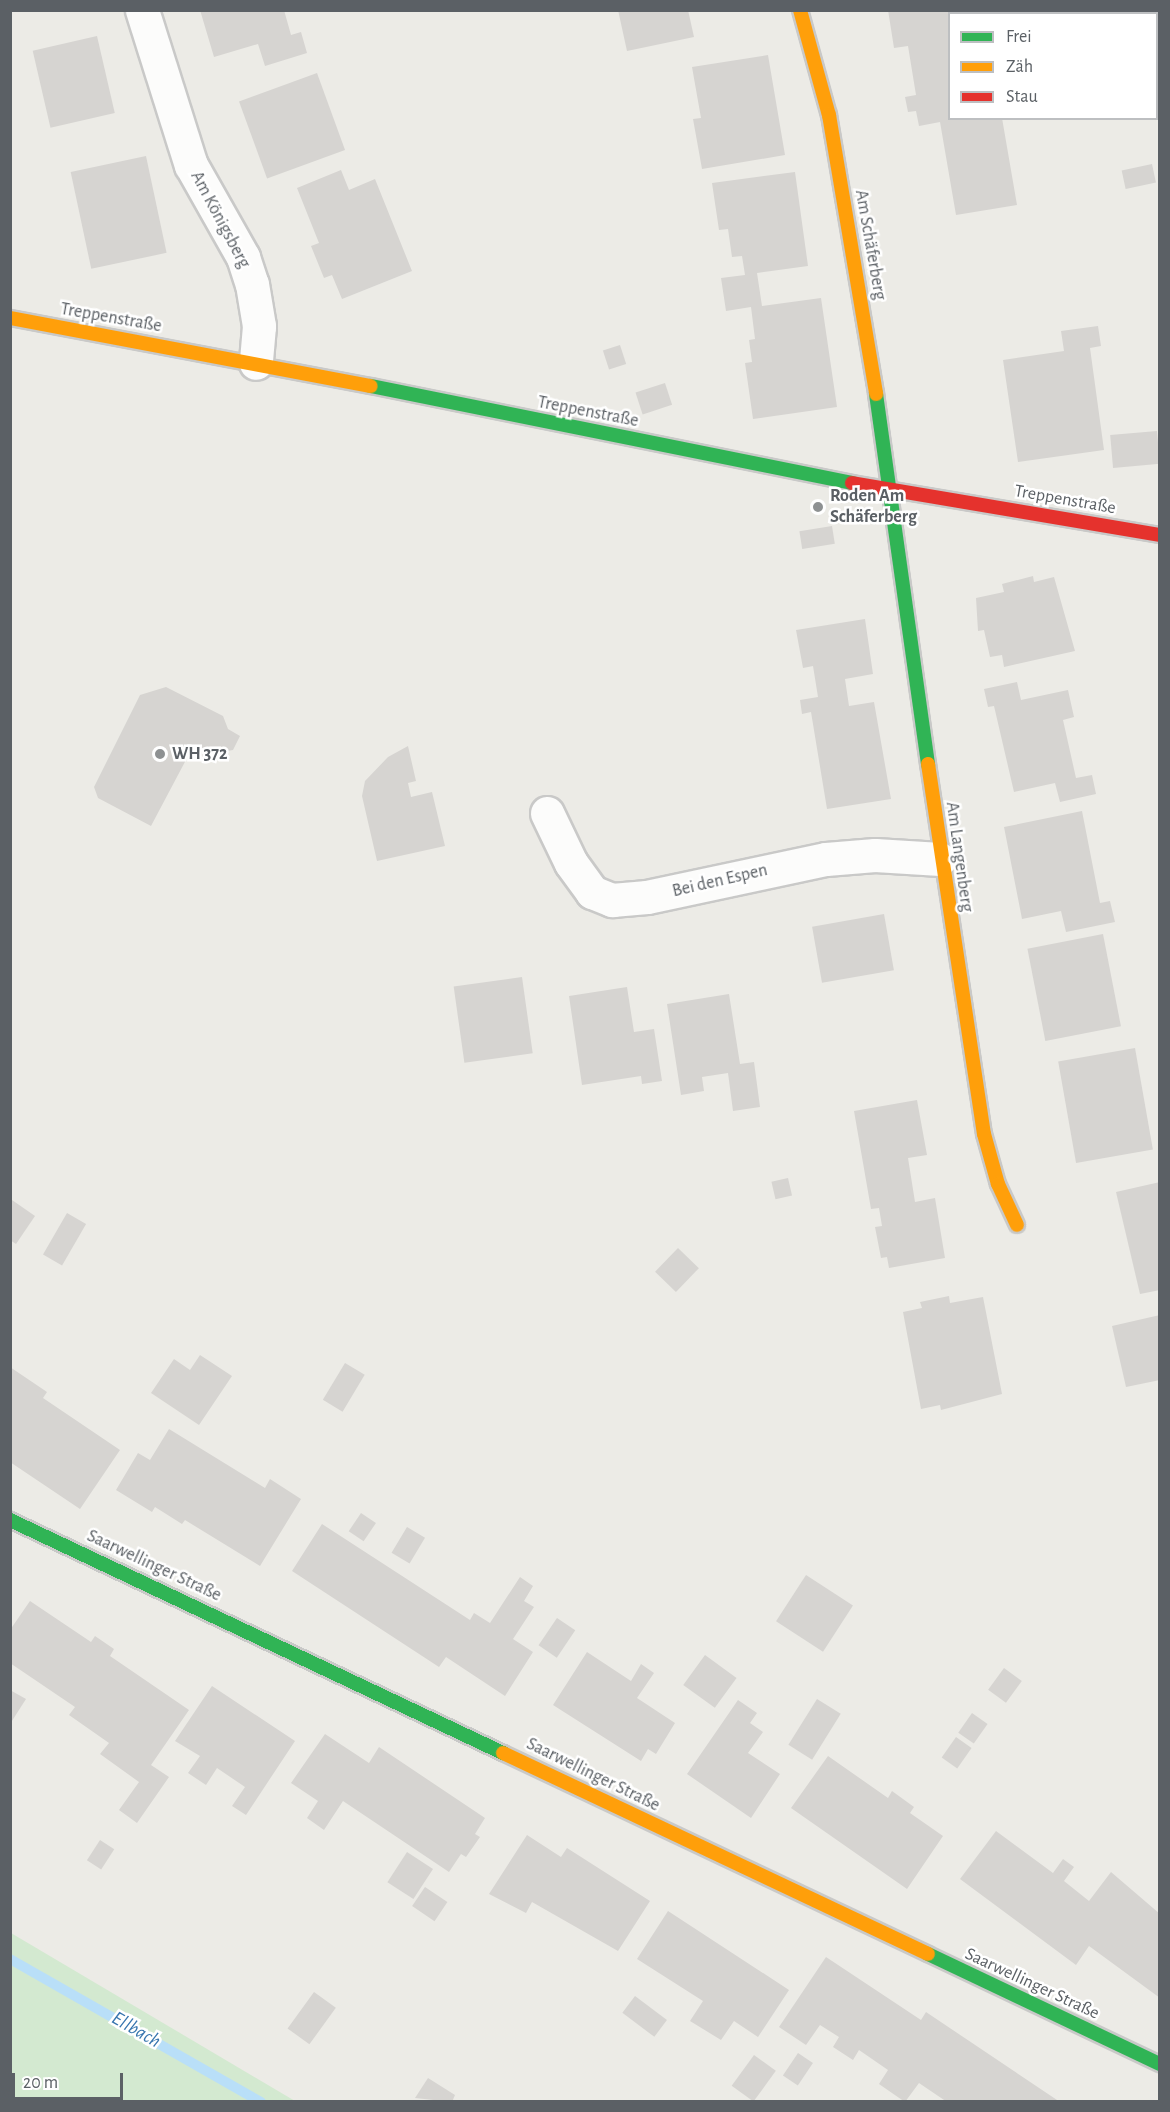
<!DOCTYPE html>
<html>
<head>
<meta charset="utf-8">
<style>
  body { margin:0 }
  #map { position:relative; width:1170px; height:2112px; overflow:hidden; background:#ecebe6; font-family:"Alegreya Sans",sans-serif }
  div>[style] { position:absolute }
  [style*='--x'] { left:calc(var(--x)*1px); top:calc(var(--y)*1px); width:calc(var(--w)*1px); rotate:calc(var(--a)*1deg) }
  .green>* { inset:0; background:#d3e9d0 }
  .stream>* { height:10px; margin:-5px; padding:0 5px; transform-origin:5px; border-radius:5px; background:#b9dff8 }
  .building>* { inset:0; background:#d6d4d1; transform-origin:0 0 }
  .roads { filter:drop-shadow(2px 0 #c9c9c8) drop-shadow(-2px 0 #c9c9c8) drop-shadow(0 2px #c9c9c8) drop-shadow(0 -2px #c9c9c8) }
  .street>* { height:33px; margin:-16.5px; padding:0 16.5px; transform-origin:16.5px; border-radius:16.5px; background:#fcfcfb }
  .fast>* { height:14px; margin:-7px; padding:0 7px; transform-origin:7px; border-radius:7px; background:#30b455 }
  .slow>* { height:14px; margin:-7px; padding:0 7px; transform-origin:7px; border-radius:7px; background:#ff9f0a }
  .jam>* { height:14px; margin:-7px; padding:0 7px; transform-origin:7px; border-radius:7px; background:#e5322d }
  .dots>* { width:16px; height:16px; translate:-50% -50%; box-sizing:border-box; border:3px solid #fff; border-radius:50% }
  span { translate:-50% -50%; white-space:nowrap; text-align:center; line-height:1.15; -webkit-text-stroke:5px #fff; paint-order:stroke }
  .street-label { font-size:18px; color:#5b6065 }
  .poi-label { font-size:18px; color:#5b6065; font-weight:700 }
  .left { translate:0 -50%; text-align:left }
  .water-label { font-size:20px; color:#3775ae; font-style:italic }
  .frame { position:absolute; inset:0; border:12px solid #5b6065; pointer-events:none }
  .legend { position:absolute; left:948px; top:12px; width:210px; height:108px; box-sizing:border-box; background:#fff; border:2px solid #bdbfc1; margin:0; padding:8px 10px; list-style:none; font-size:18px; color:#5b6065 }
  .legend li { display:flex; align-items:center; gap:12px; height:30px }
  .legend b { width:30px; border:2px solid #bdbfc1 }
  .scale { position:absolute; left:12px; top:2073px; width:111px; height:27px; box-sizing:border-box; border:3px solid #5b6065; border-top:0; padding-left:8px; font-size:18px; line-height:21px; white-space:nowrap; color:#5b6065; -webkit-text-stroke:4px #fff; paint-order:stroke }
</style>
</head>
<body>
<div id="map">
  <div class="green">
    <div style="clip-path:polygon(11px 1933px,295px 2101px,11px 2101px)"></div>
  </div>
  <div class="stream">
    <div style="--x:10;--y:1959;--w:289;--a:29.7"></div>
  </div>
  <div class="building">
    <div style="clip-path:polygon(200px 10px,284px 10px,291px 35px,301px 32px,307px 53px,265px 66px,258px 44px,214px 57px)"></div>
    <div style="clip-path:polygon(618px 10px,688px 10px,694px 37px,627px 51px)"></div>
    <div style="clip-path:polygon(888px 10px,964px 10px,965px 14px,950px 14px,950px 118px,1002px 118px,1017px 205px,956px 215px,940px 122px,919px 126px,916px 111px,908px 112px,905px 97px,916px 95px,908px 46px,894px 48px)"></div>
    <div style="left:97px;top:36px;width:79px;height:66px;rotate:77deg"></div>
    <div style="clip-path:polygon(768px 55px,785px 155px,702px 169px,693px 119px,701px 118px,692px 67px)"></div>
    <div style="left:317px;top:73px;width:82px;height:83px;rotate:70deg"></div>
    <div style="left:146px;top:156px;width:99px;height:77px;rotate:78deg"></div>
    <div style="left:1152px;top:164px;width:19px;height:31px;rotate:78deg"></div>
    <div style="clip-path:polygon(341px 170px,349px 190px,375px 179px,412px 271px,342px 299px,332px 275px,324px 278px,311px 246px,319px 243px,297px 188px)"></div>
    <div style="clip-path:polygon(795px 172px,808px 266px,757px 273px,762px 306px,821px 298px,837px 407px,753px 419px,745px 363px,752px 362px,749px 340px,755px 339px,751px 307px,726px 311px,721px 278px,745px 275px,742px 256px,732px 257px,728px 229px,719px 230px,712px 183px)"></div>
    <div style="clip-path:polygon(1098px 326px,1101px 346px,1090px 348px,1104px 450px,1018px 462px,1003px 360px,1064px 351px,1061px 331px)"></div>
    <div style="left:620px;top:345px;width:20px;height:18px;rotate:72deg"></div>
    <div style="left:665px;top:383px;width:23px;height:31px;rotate:72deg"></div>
    <div style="left:1157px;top:431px;width:33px;height:47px;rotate:85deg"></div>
    <div style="left:832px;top:526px;width:18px;height:33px;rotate:81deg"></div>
    <div style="clip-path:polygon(1033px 576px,1034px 582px,1054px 577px,1075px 651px,1004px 667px,1002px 655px,990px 657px,984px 630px,978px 631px,976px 598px,1004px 592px,1002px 584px)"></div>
    <div style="clip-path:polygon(865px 619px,873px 674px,845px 679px,849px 706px,874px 702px,891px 799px,827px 809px,811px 712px,802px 714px,800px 700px,818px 697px,813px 666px,803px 668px,796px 630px)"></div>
    <div style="clip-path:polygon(1017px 682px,1021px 700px,1068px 690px,1074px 717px,1063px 720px,1076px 778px,1092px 775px,1096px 794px,1060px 802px,1055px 783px,1014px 792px,994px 706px,988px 707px,984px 689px)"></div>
    <div style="clip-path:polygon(166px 687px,223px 716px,228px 729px,240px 736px,233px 750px,187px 758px,151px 826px,98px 798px,94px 787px,140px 695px)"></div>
    <div style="clip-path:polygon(408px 746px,416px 781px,408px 783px,411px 797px,432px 792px,445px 846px,377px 861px,362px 796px,365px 781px,388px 757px)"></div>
    <div style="clip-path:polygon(1082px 811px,1100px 903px,1110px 901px,1115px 922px,1066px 932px,1061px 911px,1022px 919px,1004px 827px)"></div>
    <div style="left:884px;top:914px;width:57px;height:73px;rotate:80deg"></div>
    <div style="left:1103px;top:934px;width:94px;height:77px;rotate:79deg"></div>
    <div style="left:522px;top:977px;width:77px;height:69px;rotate:82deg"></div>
    <div style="clip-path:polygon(627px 987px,634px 1032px,654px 1029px,662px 1081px,642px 1084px,641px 1076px,582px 1085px,569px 996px)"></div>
    <div style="clip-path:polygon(729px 994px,740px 1064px,754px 1062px,760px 1107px,733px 1111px,728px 1073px,702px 1077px,704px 1091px,681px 1095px,667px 1004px)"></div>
    <div style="left:1135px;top:1048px;width:103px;height:78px;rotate:80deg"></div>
    <div style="clip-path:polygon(917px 1100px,927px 1155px,908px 1158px,915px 1202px,935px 1198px,945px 1258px,889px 1268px,887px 1257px,881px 1258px,875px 1227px,882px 1226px,879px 1208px,871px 1209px,854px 1111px)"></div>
    <div style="left:788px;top:1178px;width:18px;height:17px;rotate:77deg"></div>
    <div style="clip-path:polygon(1160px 1182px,1160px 1290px,1140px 1294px,1116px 1192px)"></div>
    <div style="clip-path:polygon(12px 1200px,35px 1216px,16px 1244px,10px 1240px)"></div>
    <div style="left:67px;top:1213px;width:22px;height:48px;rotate:30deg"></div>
    <div style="left:678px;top:1248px;width:29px;height:33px;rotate:44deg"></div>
    <div style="clip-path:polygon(949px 1296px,950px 1303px,983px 1297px,1002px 1394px,941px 1410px,940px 1405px,921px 1409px,903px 1312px,922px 1308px,920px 1302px)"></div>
    <div style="clip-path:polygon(1160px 1315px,1160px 1380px,1126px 1387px,1112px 1326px)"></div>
    <div style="clip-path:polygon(200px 1355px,232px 1376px,199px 1425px,151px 1393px,174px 1359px,190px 1370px)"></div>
    <div style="left:345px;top:1363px;width:23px;height:43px;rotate:31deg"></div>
    <div style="clip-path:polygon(10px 1367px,47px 1392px,43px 1398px,120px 1450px,80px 1509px,10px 1462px)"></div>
    <div style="clip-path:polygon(169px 1429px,265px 1488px,270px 1479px,301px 1499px,260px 1566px,185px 1520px,182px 1524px,155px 1507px,152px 1512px,116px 1490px,138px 1453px,150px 1460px)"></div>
    <div style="left:361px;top:1513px;width:18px;height:22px;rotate:34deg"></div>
    <div style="clip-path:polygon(322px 1524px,470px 1620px,474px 1613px,490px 1623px,520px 1577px,533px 1586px,524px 1601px,534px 1607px,513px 1639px,533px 1652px,505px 1696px,446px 1657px,439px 1667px,292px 1571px)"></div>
    <div style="left:407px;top:1527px;width:21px;height:30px;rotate:31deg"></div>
    <div style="left:806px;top:1575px;width:56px;height:55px;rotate:33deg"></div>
    <div style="clip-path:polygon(30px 1601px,91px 1642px,95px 1636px,114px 1649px,110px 1656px,189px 1710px,151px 1765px,169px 1777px,137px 1823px,119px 1810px,139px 1782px,100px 1754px,109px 1743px,69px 1715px,75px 1707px,10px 1663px,10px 1630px)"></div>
    <div style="left:557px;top:1618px;width:22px;height:33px;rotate:34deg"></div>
    <div style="clip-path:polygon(587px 1652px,631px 1681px,641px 1664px,654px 1673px,637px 1698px,675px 1723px,656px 1754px,648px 1749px,641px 1761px,553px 1705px)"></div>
    <div style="left:705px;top:1655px;width:39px;height:37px;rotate:36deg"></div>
    <div style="left:1004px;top:1668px;width:22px;height:27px;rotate:36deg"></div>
    <div style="clip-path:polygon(212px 1686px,295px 1741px,246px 1815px,232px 1806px,245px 1787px,217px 1768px,206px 1785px,188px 1773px,200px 1756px,175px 1741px)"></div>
    <div style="clip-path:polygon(10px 1690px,26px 1699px,10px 1724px)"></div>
    <div style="left:817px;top:1699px;width:28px;height:54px;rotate:32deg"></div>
    <div style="clip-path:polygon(738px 1700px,757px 1713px,750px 1723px,763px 1732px,748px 1753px,780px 1774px,751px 1818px,687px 1774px)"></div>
    <div style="left:972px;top:1713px;width:19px;height:24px;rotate:35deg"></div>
    <div style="clip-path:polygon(325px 1734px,369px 1763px,379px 1747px,485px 1818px,475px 1834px,480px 1837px,466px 1857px,461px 1854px,449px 1872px,343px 1801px,324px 1830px,307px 1818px,318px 1801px,291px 1783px)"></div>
    <div style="left:956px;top:1737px;width:19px;height:25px;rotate:35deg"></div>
    <div style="clip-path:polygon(828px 1756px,888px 1798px,892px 1791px,914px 1807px,910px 1813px,943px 1836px,907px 1889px,791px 1808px)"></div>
    <div style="clip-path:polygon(996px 1831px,1053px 1873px,1063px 1859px,1074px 1867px,1064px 1881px,1089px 1901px,1111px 1872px,1160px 1914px,1160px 1998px,1089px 1946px,1076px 1965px,960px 1879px)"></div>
    <div style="clip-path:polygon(527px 1835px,561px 1857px,567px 1848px,650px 1901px,618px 1951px,532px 1902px,526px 1913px,489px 1894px)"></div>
    <div style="left:100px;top:1840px;width:17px;height:24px;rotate:33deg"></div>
    <div style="left:407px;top:1852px;width:31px;height:36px;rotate:33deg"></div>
    <div style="left:425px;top:1887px;width:27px;height:23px;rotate:34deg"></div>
    <div style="clip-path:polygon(668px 1911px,789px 1990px,758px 2037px,734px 2021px,721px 2040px,690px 2021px,703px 2001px,637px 1959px)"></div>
    <div style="clip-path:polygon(826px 1957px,921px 2020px,926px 2012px,1060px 2102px,947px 2102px,919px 2083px,905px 2102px,879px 2084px,888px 2070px,859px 2050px,853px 2060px,833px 2047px,839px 2037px,820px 2025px,806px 2045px,779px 2027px)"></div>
    <div style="left:314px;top:1992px;width:27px;height:45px;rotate:36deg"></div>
    <div style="left:635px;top:1996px;width:40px;height:21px;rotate:37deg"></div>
    <div style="left:798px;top:2053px;width:18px;height:27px;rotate:34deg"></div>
    <div style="left:754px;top:2055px;width:27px;height:38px;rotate:36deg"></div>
    <div style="clip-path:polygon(428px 2078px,455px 2095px,452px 2102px,415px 2098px)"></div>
  </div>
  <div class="roads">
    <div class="street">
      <div style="--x:142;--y:10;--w:163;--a:72.5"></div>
      <div style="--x:191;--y:165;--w:106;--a:60.5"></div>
      <div style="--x:243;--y:257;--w:28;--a:72"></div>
      <div style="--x:252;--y:284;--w:43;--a:80.5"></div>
      <div style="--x:259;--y:326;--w:37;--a:95"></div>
      <div style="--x:547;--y:813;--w:55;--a:64.4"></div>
      <div style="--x:571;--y:863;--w:36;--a:54"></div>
      <div style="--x:592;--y:892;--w:22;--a:22"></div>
      <div style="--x:612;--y:900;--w:35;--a:-5"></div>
      <div style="--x:647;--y:897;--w:183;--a:-12"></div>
      <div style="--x:826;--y:859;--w:49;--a:-4.7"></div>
      <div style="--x:875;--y:855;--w:65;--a:3.5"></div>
    </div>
    <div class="fast">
      <div style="--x:371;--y:386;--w:491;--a:11.4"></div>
      <div style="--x:876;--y:394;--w:374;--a:82"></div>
      <div style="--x:10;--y:1520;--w:545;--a:25.3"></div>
      <div style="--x:928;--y:1954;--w:257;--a:25.4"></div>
    </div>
    <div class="slow">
      <div style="--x:800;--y:10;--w:109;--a:74.6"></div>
      <div style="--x:829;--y:115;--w:283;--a:80.4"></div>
      <div style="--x:10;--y:318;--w:367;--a:10.7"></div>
      <div style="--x:928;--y:764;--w:374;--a:81.4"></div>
      <div style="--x:984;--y:1134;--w:52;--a:74.4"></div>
      <div style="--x:998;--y:1184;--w:45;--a:65.1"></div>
      <div style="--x:503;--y:1753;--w:470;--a:25.3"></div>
    </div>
    <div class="jam">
      <div style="--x:852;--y:483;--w:312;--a:9.6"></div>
    </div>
  </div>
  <div class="dots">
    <div style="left:818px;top:507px;background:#8e9192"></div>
    <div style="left:160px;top:754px;background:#8e9192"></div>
  </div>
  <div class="street-label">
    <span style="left:220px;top:220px;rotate:62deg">Am Königsberg</span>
    <span style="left:870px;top:245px;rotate:80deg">Am Schäferberg</span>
    <span style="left:111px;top:318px;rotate:10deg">Treppenstraße</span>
    <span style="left:588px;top:412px;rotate:11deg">Treppenstraße</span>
    <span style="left:1065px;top:500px;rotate:10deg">Treppenstraße</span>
    <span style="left:959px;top:857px;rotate:82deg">Am Langenberg</span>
    <span style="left:720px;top:881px;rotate:-13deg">Bei den Espen</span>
    <span style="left:154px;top:1566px;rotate:25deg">Saarwellinger Straße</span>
    <span style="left:593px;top:1775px;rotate:26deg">Saarwellinger Straße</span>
    <span style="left:1032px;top:1984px;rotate:25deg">Saarwellinger Straße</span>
  </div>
  <div class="poi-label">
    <span class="left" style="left:830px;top:507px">Roden Am<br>Schäferberg</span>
    <span class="left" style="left:172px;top:754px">WH 372</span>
  </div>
  <div class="water-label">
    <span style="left:136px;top:2030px;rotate:30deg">Ellbach</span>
  </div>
  <div class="frame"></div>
  <ul class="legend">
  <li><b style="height:8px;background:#30b455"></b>Frei</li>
  <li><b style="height:8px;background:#ff9f0a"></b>Zäh</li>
  <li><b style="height:8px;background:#e5322d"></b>Stau</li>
  </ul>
  <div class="scale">20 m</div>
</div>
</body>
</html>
